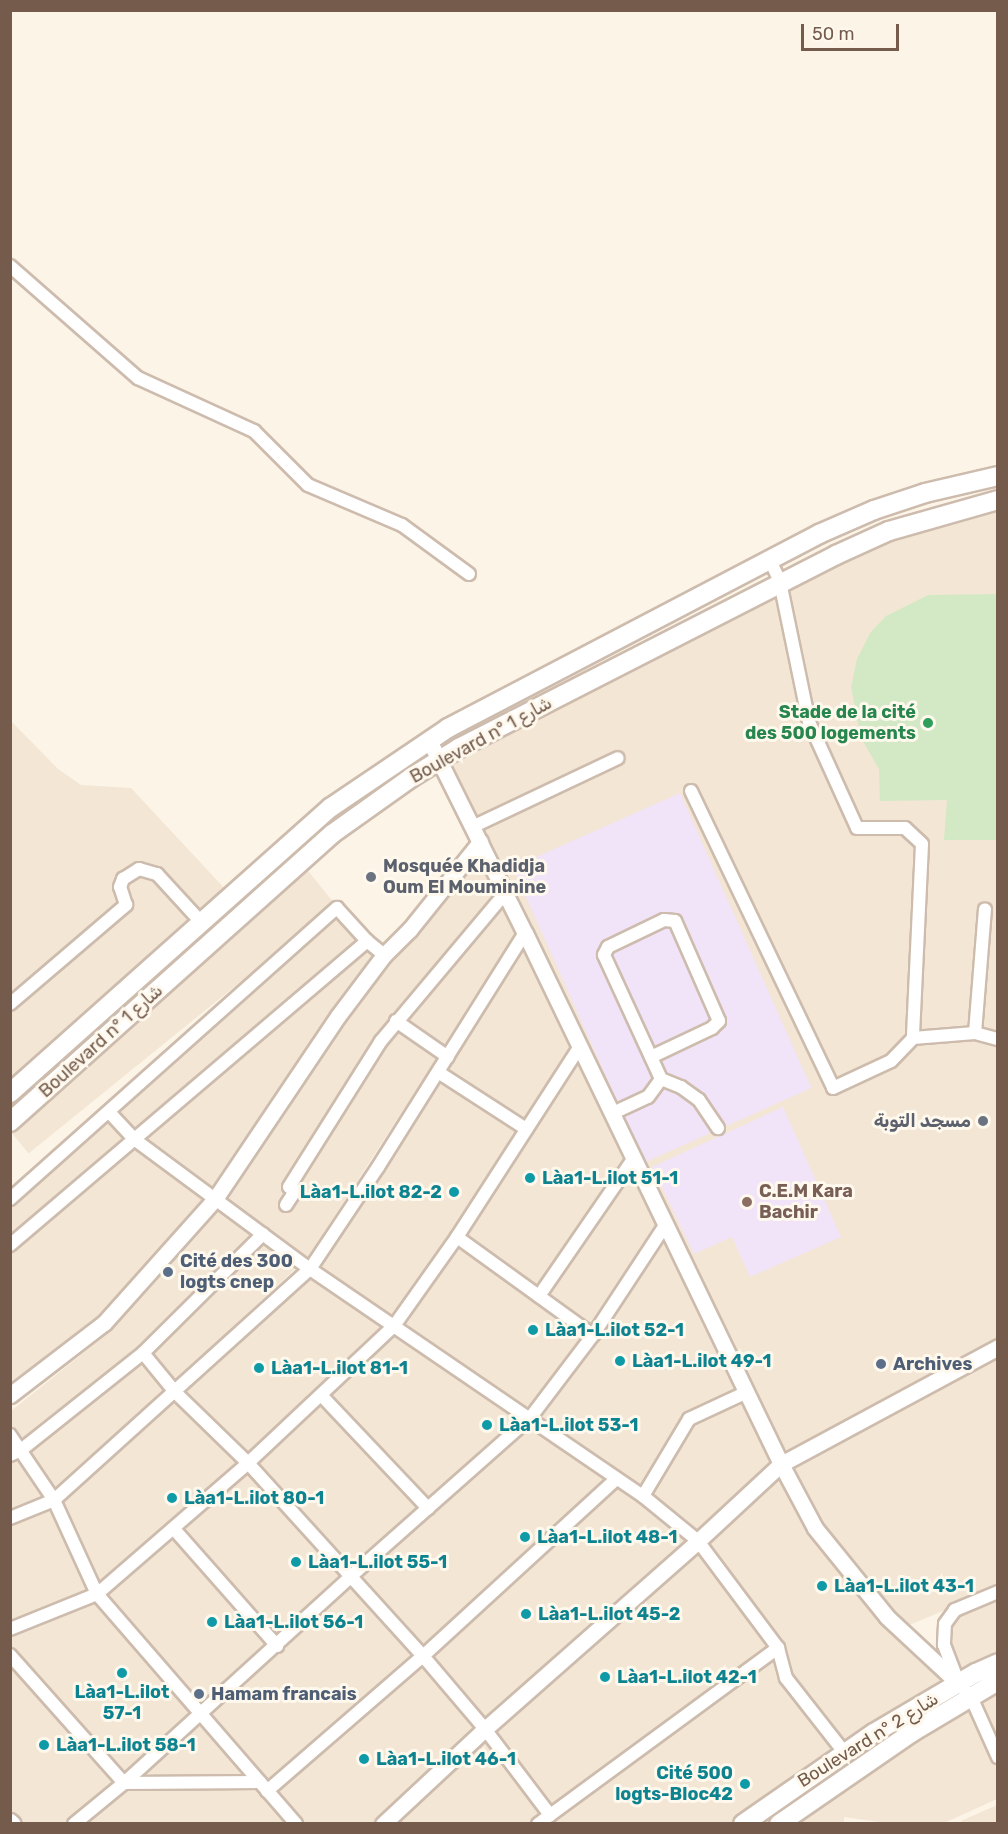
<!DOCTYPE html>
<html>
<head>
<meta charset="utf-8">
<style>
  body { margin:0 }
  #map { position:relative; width:1008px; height:1834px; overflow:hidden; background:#fcf4e7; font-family:Rubik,"Noto Naskh Arabic",sans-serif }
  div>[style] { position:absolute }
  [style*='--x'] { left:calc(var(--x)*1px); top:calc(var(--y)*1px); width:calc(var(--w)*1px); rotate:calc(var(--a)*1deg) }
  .residential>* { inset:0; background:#f3e6d5; transform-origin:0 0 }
  .education>* { inset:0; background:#f1e3f8; transform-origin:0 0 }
  .green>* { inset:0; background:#d3e9c5 }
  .roads { filter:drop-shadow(2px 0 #cdbcad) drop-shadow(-2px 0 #cdbcad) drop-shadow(0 2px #cdbcad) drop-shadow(0 -2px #cdbcad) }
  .minor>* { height:12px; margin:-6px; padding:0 6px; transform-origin:6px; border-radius:6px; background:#fff }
  .tertiary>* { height:15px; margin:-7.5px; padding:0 7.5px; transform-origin:7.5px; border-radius:7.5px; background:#fff }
  .secondary>* { height:18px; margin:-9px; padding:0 9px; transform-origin:9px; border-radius:9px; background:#fff }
  .dots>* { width:16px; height:16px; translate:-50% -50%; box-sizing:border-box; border:3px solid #fef8ed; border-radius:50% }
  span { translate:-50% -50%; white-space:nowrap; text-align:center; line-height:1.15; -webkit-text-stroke:6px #fef8ed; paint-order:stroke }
  .leisure-label { font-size:18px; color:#27864d; font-weight:700 }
  .right { translate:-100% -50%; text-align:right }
  .street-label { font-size:18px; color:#745b4c }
  .worship-label { font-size:18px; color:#5b616d; font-weight:700 }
  .left { translate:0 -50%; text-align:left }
  .culture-label { font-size:18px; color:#0d838f; font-weight:700 }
  .education-label { font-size:18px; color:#785e54; font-weight:700 }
  .service-label { font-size:18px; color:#4e5e75; font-weight:700 }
  .frame { position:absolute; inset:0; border:12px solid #745b4c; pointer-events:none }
  .scale { position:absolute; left:801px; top:24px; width:98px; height:27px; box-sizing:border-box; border:3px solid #745b4c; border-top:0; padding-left:8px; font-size:18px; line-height:21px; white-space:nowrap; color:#745b4c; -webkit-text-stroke:4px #fef8ed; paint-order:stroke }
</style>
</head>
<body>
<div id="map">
  <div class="residential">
    <div style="clip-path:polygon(997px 507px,997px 1035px,971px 1029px,917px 1033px,926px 843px,906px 825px,860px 824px,813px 722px,785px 587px,892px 536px)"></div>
    <div style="clip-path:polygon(778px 590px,805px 723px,853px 828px,856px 831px,903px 832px,918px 846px,909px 1036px,889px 1058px,835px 1083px,694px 789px,688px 789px,829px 1089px,834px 1092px,893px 1064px,914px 1041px,974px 1037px,997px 1043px,997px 1340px,784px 1455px,620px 1114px,651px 1100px,662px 1084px,678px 1090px,696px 1102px,713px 1129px,717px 1132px,721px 1130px,702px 1097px,682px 1083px,664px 1077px,656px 1059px,715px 1031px,723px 1021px,678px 918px,663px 916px,606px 944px,600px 955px,656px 1079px,646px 1094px,617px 1107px,447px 763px)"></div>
    <div style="clip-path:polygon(10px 720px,58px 769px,81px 785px,131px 788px,227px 891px,200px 915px,160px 872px,120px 877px,121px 904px,10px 998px)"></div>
    <div style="clip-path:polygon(478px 855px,518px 933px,308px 1257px,51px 1496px,11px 1512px,11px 1411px,112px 1330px,252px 1160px,343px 1024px)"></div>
    <div style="left:304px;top:866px;width:50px;height:395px;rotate:51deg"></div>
    <div style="clip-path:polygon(140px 873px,155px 878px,194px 920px,11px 1086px,11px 1009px,129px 907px,125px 896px,126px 882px)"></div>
    <div style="clip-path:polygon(337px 913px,362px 941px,134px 1134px,115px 1112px)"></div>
    <div style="clip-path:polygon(524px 943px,779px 1474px,949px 1683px,836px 1749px,733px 1823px,11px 1824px,11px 1522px,59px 1501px,316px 1268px)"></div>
    <div style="clip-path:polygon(367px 947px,377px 954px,208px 1198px,99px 1319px,11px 1387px,11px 1249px)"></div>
    <div style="clip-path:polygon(109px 1118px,128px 1138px,11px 1239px,10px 1205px)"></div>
    <div style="clip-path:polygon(997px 1355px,997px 1588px,907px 1626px,891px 1612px,820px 1523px,789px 1467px)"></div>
    <div style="clip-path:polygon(997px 1596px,997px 1657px,961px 1675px,948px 1645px,949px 1626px,958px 1613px)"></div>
    <div style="clip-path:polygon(997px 1687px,997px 1747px,977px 1701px)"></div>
    <div style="clip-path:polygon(970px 1705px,997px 1767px,997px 1799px,944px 1823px,893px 1824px,844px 1817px,844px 1822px,854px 1823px,790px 1824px)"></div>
    <div style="clip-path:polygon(997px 1805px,997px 1823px,963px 1823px,961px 1821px)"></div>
  </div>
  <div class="education">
    <div style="left:680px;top:793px;width:323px;height:183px;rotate:66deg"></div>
    <div style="clip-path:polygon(783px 1107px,841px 1237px,750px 1277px,732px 1237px,694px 1254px,652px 1167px)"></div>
  </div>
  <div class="green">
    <div style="clip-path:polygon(997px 594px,997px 840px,944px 840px,947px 800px,880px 801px,879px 769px,861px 738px,851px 687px,857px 659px,870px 633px,886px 616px,928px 595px)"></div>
  </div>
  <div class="roads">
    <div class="minor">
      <div style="--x:10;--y:266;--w:170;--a:41.2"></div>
      <div style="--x:138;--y:378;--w:128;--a:24.6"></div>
      <div style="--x:254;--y:431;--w:76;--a:45"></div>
      <div style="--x:308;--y:485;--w:102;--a:23.1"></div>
      <div style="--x:402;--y:525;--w:83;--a:36.2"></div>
      <div style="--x:769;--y:558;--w:26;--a:65"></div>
      <div style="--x:780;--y:582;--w:143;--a:78.3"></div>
      <div style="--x:809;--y:722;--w:116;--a:65.6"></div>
      <div style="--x:857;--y:828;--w:48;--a:0"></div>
      <div style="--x:905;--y:828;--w:23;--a:43"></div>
      <div style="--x:922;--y:844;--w:194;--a:92.7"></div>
      <div style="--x:913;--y:1038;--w:62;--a:-4.6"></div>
      <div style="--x:975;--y:1033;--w:24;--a:15"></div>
      <div style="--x:691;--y:791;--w:329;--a:64.4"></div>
      <div style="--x:833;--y:1088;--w:64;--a:-25"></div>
      <div style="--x:891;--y:1061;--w:32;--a:-46"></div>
      <div style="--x:472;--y:827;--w:161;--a:-25.3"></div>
      <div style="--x:10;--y:1004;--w:153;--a:-40.5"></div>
      <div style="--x:126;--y:905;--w:19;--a:-108"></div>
      <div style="--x:120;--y:887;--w:9;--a:-69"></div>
      <div style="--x:123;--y:879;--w:19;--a:-32"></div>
      <div style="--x:139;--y:869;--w:19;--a:16"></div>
      <div style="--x:157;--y:874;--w:65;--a:47.5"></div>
      <div style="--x:396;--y:1021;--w:63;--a:34.7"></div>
      <div style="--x:975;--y:1033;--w:124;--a:-85.4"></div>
      <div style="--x:651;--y:1057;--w:68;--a:-25.4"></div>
      <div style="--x:712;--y:1028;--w:10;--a:-45"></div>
      <div style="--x:719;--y:1021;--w:109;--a:-113.7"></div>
      <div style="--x:675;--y:921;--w:11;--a:-175"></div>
      <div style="--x:664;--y:920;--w:62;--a:154.3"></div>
      <div style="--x:608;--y:947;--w:9;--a:117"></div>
      <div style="--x:604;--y:955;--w:136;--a:65.3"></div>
      <div style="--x:438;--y:1072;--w:105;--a:32.9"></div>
      <div style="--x:109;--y:1112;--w:37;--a:47"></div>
      <div style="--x:134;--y:1139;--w:219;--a:36.5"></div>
      <div style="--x:310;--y:1269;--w:403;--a:34.3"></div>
      <div style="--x:643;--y:1496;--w:71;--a:39.3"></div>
      <div style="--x:698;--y:1541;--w:134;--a:53.2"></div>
      <div style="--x:778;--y:1648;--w:31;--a:75"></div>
      <div style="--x:786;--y:1678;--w:94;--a:51.9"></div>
      <div style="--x:613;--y:1113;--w:38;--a:-25"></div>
      <div style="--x:648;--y:1097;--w:22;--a:-54"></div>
      <div style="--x:661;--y:1079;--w:22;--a:22"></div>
      <div style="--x:681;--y:1087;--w:22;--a:36"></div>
      <div style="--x:699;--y:1100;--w:34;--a:56"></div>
      <div style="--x:10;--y:1199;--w:438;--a:-41.7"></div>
      <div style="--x:337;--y:908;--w:45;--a:47.7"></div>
      <div style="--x:367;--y:941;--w:22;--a:39"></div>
      <div style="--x:286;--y:1205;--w:17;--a:-57"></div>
      <div style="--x:295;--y:1191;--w:7;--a:-146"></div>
      <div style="--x:289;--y:1187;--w:173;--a:-57.8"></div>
      <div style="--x:381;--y:1041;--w:193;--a:-50"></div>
      <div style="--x:457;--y:1237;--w:168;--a:35.8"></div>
      <div style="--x:10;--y:1245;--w:469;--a:-40.4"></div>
      <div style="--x:539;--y:1296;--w:168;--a:-55.5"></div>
      <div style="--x:143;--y:1353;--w:50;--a:50.6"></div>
      <div style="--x:175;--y:1392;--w:102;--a:44.2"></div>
      <div style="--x:248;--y:1463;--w:261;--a:47.8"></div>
      <div style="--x:423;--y:1656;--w:96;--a:49.7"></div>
      <div style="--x:485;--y:1729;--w:108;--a:52.9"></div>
      <div style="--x:321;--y:1395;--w:156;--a:46.6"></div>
      <div style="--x:10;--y:1435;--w:78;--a:55.9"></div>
      <div style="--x:54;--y:1500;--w:103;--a:65.4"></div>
      <div style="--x:97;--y:1594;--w:304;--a:49.1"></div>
      <div style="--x:10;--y:1455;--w:12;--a:-24"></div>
      <div style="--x:21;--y:1450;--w:156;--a:-38.5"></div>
      <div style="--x:143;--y:1353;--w:169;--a:-44.8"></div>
      <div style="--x:643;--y:1496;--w:90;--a:-59.1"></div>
      <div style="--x:689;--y:1419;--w:64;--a:-25"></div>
      <div style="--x:10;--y:1518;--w:48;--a:-22.2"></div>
      <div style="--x:54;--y:1500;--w:345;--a:-42.1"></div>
      <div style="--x:310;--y:1269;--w:123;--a:-56.3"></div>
      <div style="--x:378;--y:1167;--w:276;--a:-57.9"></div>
      <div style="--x:174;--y:1529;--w:156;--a:48.6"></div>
      <div style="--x:998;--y:1592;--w:47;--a:157.3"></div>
      <div style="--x:955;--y:1610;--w:17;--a:126"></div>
      <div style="--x:945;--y:1624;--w:21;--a:93"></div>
      <div style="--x:944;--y:1645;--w:42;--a:69"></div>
      <div style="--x:959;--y:1684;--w:18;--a:47"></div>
      <div style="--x:971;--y:1697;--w:66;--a:65.8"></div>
      <div style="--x:10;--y:1629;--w:94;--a:-21.9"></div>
      <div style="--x:97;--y:1594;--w:200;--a:-40.9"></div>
      <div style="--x:248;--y:1463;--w:200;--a:-43.2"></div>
      <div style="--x:394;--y:1326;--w:109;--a:-54.7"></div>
      <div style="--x:457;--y:1237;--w:227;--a:-57.2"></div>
      <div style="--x:10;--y:1655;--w:171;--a:48.3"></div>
      <div style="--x:124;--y:1783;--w:136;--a:-0.4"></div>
      <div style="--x:267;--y:1791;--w:206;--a:-40.9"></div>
      <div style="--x:423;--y:1656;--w:262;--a:-42.5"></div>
      <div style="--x:74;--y:1824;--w:65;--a:-39.4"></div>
      <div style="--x:124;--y:1783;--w:306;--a:-42.3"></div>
      <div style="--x:350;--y:1577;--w:240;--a:-41.5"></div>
      <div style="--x:530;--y:1418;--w:104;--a:-52.8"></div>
      <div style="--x:593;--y:1335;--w:133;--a:-56.7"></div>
      <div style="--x:538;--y:1824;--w:298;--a:-36.3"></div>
    </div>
    <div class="tertiary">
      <div style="--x:429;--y:740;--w:216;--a:63.6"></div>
      <div style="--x:525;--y:933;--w:589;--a:64.26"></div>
      <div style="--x:781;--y:1464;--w:72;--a:62"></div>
      <div style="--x:815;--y:1528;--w:114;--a:51"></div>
      <div style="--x:887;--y:1617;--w:98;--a:42.9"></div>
      <div style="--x:10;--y:1395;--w:118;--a:-37.5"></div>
      <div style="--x:104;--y:1323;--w:166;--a:-48.2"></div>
      <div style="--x:215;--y:1199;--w:220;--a:-56.1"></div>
      <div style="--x:338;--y:1016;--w:76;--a:-53"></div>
      <div style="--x:384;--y:955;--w:37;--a:-45"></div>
      <div style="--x:410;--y:929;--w:112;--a:-51.2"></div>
      <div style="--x:10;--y:1821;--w:4;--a:45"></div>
      <div style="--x:383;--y:1824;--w:139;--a:-43"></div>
      <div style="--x:485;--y:1729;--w:284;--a:-41.4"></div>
      <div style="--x:698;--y:1541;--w:113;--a:-42.9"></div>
      <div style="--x:781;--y:1464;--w:247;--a:-28.3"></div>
    </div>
    <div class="secondary">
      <div style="--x:10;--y:1093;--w:429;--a:-41.7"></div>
      <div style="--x:330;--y:808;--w:143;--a:-34.1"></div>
      <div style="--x:448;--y:728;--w:419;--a:-27.6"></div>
      <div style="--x:819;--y:534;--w:60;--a:-23.6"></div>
      <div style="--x:874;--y:510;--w:54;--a:-18.4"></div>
      <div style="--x:925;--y:493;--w:75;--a:-13.1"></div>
      <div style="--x:10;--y:1122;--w:432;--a:-41.8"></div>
      <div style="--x:332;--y:834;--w:98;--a:-35.5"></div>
      <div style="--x:412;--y:777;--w:55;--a:-31.7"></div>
      <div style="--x:459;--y:748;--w:424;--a:-27.1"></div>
      <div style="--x:836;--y:555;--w:58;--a:-24.4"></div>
      <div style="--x:889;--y:531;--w:113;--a:-15.9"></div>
      <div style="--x:743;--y:1824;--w:160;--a:-34.8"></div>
      <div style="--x:874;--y:1733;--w:118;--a:-30.5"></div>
      <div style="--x:976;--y:1673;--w:24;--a:-24"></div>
      <div style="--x:779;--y:1824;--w:160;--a:-34.6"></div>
      <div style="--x:911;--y:1733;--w:101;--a:-30.9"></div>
    </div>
  </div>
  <div class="dots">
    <div style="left:928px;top:723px;background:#2e9e5b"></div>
    <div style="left:371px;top:877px;background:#6b7280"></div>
    <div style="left:983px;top:1121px;background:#6b7280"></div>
    <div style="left:530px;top:1178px;background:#0f9aa8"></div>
    <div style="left:454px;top:1192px;background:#0f9aa8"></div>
    <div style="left:747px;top:1202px;background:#8d6e63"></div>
    <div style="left:168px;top:1272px;background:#5c6f8a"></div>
    <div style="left:533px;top:1330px;background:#0f9aa8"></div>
    <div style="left:620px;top:1361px;background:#0f9aa8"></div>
    <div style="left:881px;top:1364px;background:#5c6f8a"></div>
    <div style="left:259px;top:1368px;background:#0f9aa8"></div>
    <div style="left:487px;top:1425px;background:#0f9aa8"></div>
    <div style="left:172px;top:1498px;background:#0f9aa8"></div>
    <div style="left:525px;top:1537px;background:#0f9aa8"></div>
    <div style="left:296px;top:1562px;background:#0f9aa8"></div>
    <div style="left:822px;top:1586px;background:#0f9aa8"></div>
    <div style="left:526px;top:1614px;background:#0f9aa8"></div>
    <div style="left:212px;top:1622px;background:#0f9aa8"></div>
    <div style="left:122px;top:1673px;background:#0f9aa8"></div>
    <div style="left:605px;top:1677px;background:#0f9aa8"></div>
    <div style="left:199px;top:1694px;background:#5c6f8a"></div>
    <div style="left:44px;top:1745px;background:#0f9aa8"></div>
    <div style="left:364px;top:1759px;background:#0f9aa8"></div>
    <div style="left:745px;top:1784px;background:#0f9aa8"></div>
  </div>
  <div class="leisure-label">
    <span class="right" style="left:916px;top:723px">Stade de la cité<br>des 500 logements</span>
  </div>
  <div class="street-label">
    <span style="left:481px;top:740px;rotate:-29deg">Boulevard n° شارع 1</span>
    <span style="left:101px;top:1041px;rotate:-42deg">Boulevard n° شارع 1</span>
    <span style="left:868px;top:1740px;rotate:-32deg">Boulevard n° شارع 2</span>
  </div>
  <div class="worship-label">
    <span class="left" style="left:383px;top:877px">Mosquée Khadidja<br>Oum El Mouminine</span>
    <span class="right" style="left:971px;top:1121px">مسجد التوبة</span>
  </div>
  <div class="culture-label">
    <span class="left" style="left:542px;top:1178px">Làa1-L.ilot 51-1</span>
    <span class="right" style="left:442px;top:1192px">Làa1-L.ilot 82-2</span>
    <span class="left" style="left:545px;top:1330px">Làa1-L.ilot 52-1</span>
    <span class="left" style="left:632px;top:1361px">Làa1-L.ilot 49-1</span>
    <span class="left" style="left:271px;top:1368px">Làa1-L.ilot 81-1</span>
    <span class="left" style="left:499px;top:1425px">Làa1-L.ilot 53-1</span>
    <span class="left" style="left:184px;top:1498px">Làa1-L.ilot 80-1</span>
    <span class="left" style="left:537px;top:1537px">Làa1-L.ilot 48-1</span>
    <span class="left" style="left:308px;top:1562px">Làa1-L.ilot 55-1</span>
    <span class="left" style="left:834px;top:1586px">Làa1-L.ilot 43-1</span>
    <span class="left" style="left:538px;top:1614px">Làa1-L.ilot 45-2</span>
    <span class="left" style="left:224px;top:1622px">Làa1-L.ilot 56-1</span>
    <span class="left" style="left:617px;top:1677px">Làa1-L.ilot 42-1</span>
    <span style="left:122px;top:1703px">Làa1-L.ilot<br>57-1</span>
    <span class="left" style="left:56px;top:1745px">Làa1-L.ilot 58-1</span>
    <span class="left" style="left:376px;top:1759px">Làa1-L.ilot 46-1</span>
    <span class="right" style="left:733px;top:1784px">Cité 500<br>logts-Bloc42</span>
  </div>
  <div class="education-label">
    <span class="left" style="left:759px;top:1202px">C.E.M Kara<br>Bachir</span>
  </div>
  <div class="service-label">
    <span class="left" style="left:180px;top:1272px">Cité des 300<br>logts cnep</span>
    <span class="left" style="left:893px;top:1364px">Archives</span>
    <span class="left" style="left:211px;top:1694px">Hamam francais</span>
  </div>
  <div class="frame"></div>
  <div class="scale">50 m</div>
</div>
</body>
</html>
